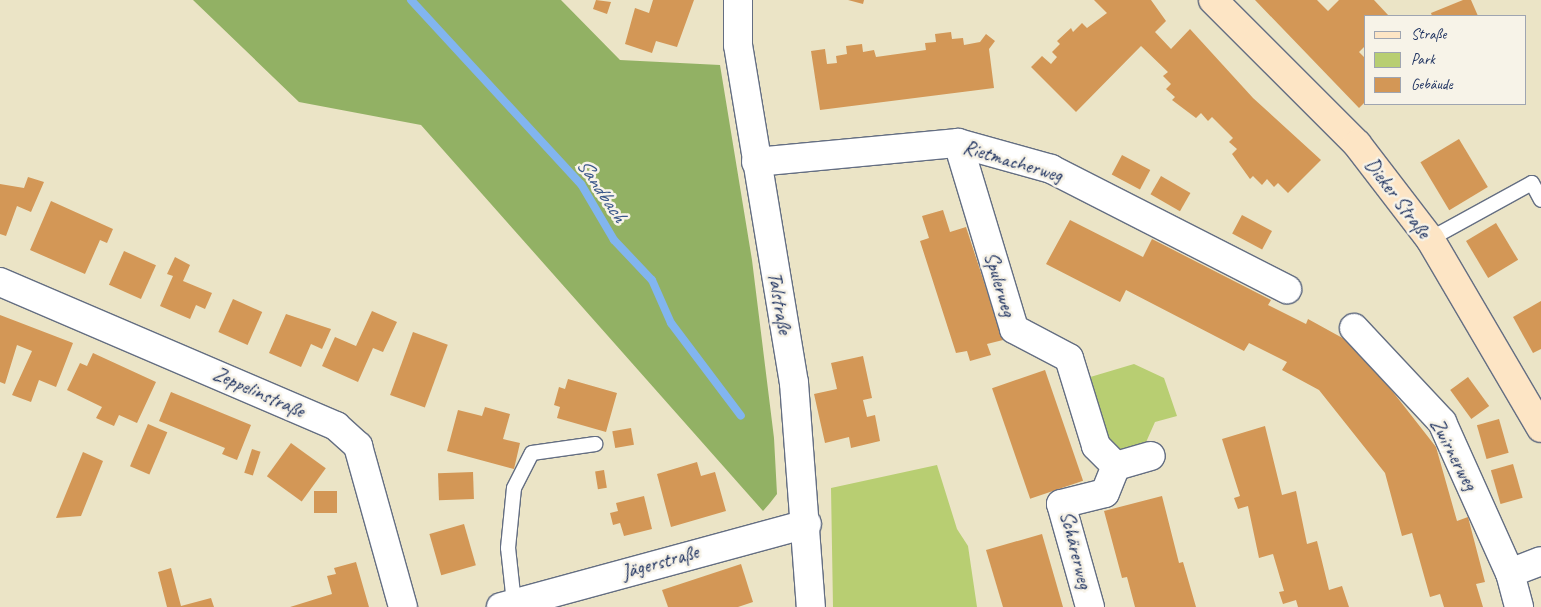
<!DOCTYPE html>
<html>
<head>
<meta charset="utf-8">
<style>
  body { margin:0 }
  #map { position:relative; width:1541px; height:607px; overflow:hidden; background:#ebe4c6; font-family:Caveat,sans-serif }
  div>[style] { position:absolute }
  [style*='--x'] { left:calc(var(--x)*1px); top:calc(var(--y)*1px); width:calc(var(--w)*1px); rotate:calc(var(--a)*1deg) }
  .green>* { inset:0; background:#b8ce72 }
  .forest>* { inset:0; background:#92b164 }
  .stream>* { height:8px; margin:-4px; padding:0 4px; transform-origin:4px; border-radius:4px; background:#82b5ef }
  .building>* { inset:0; background:#d39756; transform-origin:0 0 }
  .roads { filter:drop-shadow(1px 0 #646e82) drop-shadow(-1px 0 #646e82) drop-shadow(0 1px #646e82) drop-shadow(0 -1px #646e82) }
  .lane>* { height:14px; margin:-7px; padding:0 7px; transform-origin:7px; border-radius:7px; background:#fff }
  .street>* { height:28px; margin:-14px; padding:0 14px; transform-origin:14px; border-radius:14px; background:#fff }
  .secondary>* { height:28px; margin:-14px; padding:0 14px; transform-origin:14px; border-radius:14px; background:#fde5c5 }
  span { translate:-50% -50%; white-space:nowrap; text-align:center; line-height:1.15; -webkit-text-stroke:5px #f7f3e8; paint-order:stroke }
  .street-label { font-size:20px; color:#1b2f5e }
  .water-label { font-size:21px; color:#3a578a; font-style:italic }
  .legend { position:absolute; left:1364px; top:15px; width:162px; height:90px; box-sizing:border-box; background:#f7f3e8; border:1px solid #9fa5b1; margin:0; padding:6px 9px; list-style:none; font-size:15px; color:#1b2f5e }
  .legend li { display:flex; align-items:center; gap:10px; height:25px }
  .legend b { width:25px; border:1px solid #9fa5b1 }
</style>
</head>
<body>
<div id="map">
  <div class="green">
    <div style="clip-path:polygon(1134px 364px,1164px 378px,1177px 416px,1155px 422px,1143px 449px,1118px 454px,1100px 439px,1087px 378px)"></div>
    <div style="clip-path:polygon(937px 465px,957px 529px,968px 546px,977px 607px,833px 607px,831px 488px)"></div>
  </div>
  <div class="forest">
    <div style="clip-path:polygon(193px 0,561px 0,620px 60px,720px 65px,752px 260px,774px 438px,777px 494px,770px 503px,763px 511px,421px 125px,299px 102px)"></div>
  </div>
  <div class="stream">
    <div style="--x:411;--y:0;--w:251;--a:47.3"></div>
    <div style="--x:581;--y:184;--w:65;--a:59.5"></div>
    <div style="--x:614;--y:240;--w:55;--a:46.5"></div>
    <div style="--x:652;--y:280;--w:47;--a:66.2"></div>
    <div style="--x:671;--y:323;--w:116;--a:53"></div>
  </div>
  <div class="building">
    <div style="clip-path:polygon(596px 0,611px 2px,607px 14px,593px 9px)"></div>
    <div style="clip-path:polygon(653px 0,694px 0,677px 47px,656px 41px,652px 53px,625px 44px,635px 8px,649px 13px)"></div>
    <div style="clip-path:polygon(848px 0,864px 0,863px 4px)"></div>
    <div style="clip-path:polygon(1094px 0,1151px 0,1166px 21px,1155px 32px,1171px 49px,1190px 29px,1253px 98px,1321px 160px,1288px 193px,1278px 183px,1274px 187px,1267px 179px,1262px 185px,1253px 176px,1250px 179px,1232px 154px,1237px 149px,1229px 142px,1233px 138px,1212px 117px,1208px 121px,1201px 113px,1196px 118px,1172px 100px,1175px 97px,1166px 89px,1171px 84px,1163px 76px,1168px 72px,1141px 46px,1076px 112px,1031px 67px,1042px 56px,1051px 64px,1057px 57px,1052px 52px,1060px 44px,1057px 41px,1071px 28px,1073px 32px,1082px 23px,1087px 28px,1107px 13px)"></div>
    <div style="clip-path:polygon(1255px 0,1317px 0,1328px 11px,1339px 0,1374px 0,1389px 16px,1365px 16px,1365px 46px,1359px 52px,1365px 58px,1365px 102px,1359px 108px)"></div>
    <div style="clip-path:polygon(1463px 0,1471px 0,1478px 16px,1432px 16px,1431px 13px)"></div>
    <div style="clip-path:polygon(951px 32px,952px 39px,963px 38px,964px 45px,980px 42px,986px 34px,995px 41px,989px 49px,994px 88px,820px 110px,811px 51px,825px 49px,827px 64px,837px 63px,836px 56px,847px 54px,846px 46px,862px 44px,863px 52px,874px 50px,876px 57px,926px 50px,925px 43px,936px 42px,935px 34px)"></div>
    <div style="left:1459px;top:139px;width:56px;height:45px;rotate:59deg"></div>
    <div style="left:1122px;top:155px;width:32px;height:22px;rotate:28deg"></div>
    <div style="left:1161px;top:176px;width:34px;height:21px;rotate:30deg"></div>
    <div style="clip-path:polygon(28px 177px,44px 182px,31px 212px,17px 206px,6px 236px,0 234px,0 184px,24px 188px)"></div>
    <div style="clip-path:polygon(51px 201px,113px 229px,107px 243px,100px 240px,85px 274px,30px 250px)"></div>
    <div style="clip-path:polygon(943px 210px,950px 232px,966px 227px,1003px 340px,987px 344px,991px 355px,970px 361px,967px 351px,956px 353px,920px 241px,929px 238px,922px 216px)"></div>
    <div style="left:1242px;top:215px;width:34px;height:21px;rotate:28deg"></div>
    <div style="clip-path:polygon(1070px 220px,1143px 257px,1152px 239px,1271px 300px,1268px 305px,1306px 324px,1308px 319px,1357px 346px,1436px 447px,1457px 521px,1468px 517px,1485px 582px,1476px 584px,1483px 607px,1444px 607px,1440px 594px,1430px 597px,1412px 533px,1402px 536px,1385px 473px,1319px 390px,1282px 370px,1287px 362px,1249px 343px,1244px 351px,1126px 290px,1120px 302px,1046px 264px)"></div>
    <div style="left:1496px;top:223px;width:43px;height:35px;rotate:59deg"></div>
    <div style="left:124px;top:251px;width:35px;height:37px;rotate:24deg"></div>
    <div style="clip-path:polygon(175px 257px,190px 265px,183px 281px,212px 293px,205px 309px,196px 305px,190px 319px,160px 306px,173px 276px,167px 274px)"></div>
    <div style="left:233px;top:299px;width:32px;height:36px;rotate:24deg"></div>
    <div style="clip-path:polygon(1541px 301px,1541px 349px,1533px 353px,1513px 317px)"></div>
    <div style="clip-path:polygon(372px 311px,397px 322px,383px 352px,373px 348px,358px 382px,322px 366px,335px 337px,356px 346px)"></div>
    <div style="clip-path:polygon(286px 314px,331px 329px,322px 349px,311px 344px,301px 367px,269px 353px)"></div>
    <div style="clip-path:polygon(0 315px,73px 343px,56px 387px,39px 380px,31px 402px,12px 395px,32px 351px,17px 345px,5px 384px,0 382px)"></div>
    <div style="left:413px;top:332px;width:37px;height:67px;rotate:20deg"></div>
    <div style="clip-path:polygon(93px 353px,156px 382px,137px 423px,119px 415px,114px 426px,96px 418px,102px 407px,67px 390px,80px 363px,87px 366px)"></div>
    <div style="clip-path:polygon(863px 356px,872px 398px,863px 400px,867px 417px,875px 415px,880px 441px,851px 448px,849px 437px,825px 443px,814px 394px,837px 389px,831px 363px)"></div>
    <div style="left:1045px;top:370px;width:117px;height:56px;rotate:71deg"></div>
    <div style="left:1468px;top:377px;width:36px;height:22px;rotate:54deg"></div>
    <div style="clip-path:polygon(568px 379px,617px 393px,606px 432px,557px 418px,560px 407px,554px 405px,559px 387px,565px 389px)"></div>
    <div style="clip-path:polygon(171px 392px,251px 425px,237px 460px,222px 454px,225px 448px,159px 421px)"></div>
    <div style="clip-path:polygon(485px 407px,510px 414px,503px 439px,520px 443px,514px 469px,447px 451px,458px 410px,482px 416px)"></div>
    <div style="left:1499px;top:419px;width:35px;height:23px;rotate:74deg"></div>
    <div style="left:148px;top:424px;width:21px;height:46px;rotate:23deg"></div>
    <div style="clip-path:polygon(1265px 426px,1282px 495px,1296px 491px,1307px 544px,1317px 541px,1329px 590px,1342px 586px,1349px 607px,1298px 607px,1296px 600px,1283px 604px,1279px 592px,1284px 591px,1273px 554px,1259px 558px,1248px 506px,1238px 509px,1234px 498px,1240px 496px,1222px 439px)"></div>
    <div style="left:631px;top:428px;width:17px;height:19px;rotate:80deg"></div>
    <div style="left:291px;top:443px;width:43px;height:41px;rotate:36deg"></div>
    <div style="left:252px;top:449px;width:9px;height:25px;rotate:18deg"></div>
    <div style="clip-path:polygon(83px 452px,103px 461px,81px 516px,56px 518px)"></div>
    <div style="clip-path:polygon(697px 462px,701px 476px,715px 472px,726px 511px,671px 527px,657px 474px)"></div>
    <div style="left:1513px;top:464px;width:35px;height:23px;rotate:74deg"></div>
    <div style="left:604px;top:470px;width:18px;height:9px;rotate:81deg"></div>
    <div style="left:473px;top:472px;width:27px;height:35px;rotate:88deg"></div>
    <div style="left:337px;top:491px;width:22px;height:23px;rotate:90deg"></div>
    <div style="clip-path:polygon(644px 496px,652px 529px,624px 536px,620px 523px,613px 525px,610px 513px,618px 511px,616px 503px)"></div>
    <div style="clip-path:polygon(1162px 496px,1179px 563px,1183px 562px,1196px 607px,1135px 607px,1127px 577px,1122px 578px,1104px 511px)"></div>
    <div style="left:464px;top:524px;width:43px;height:36px;rotate:74deg"></div>
    <div style="clip-path:polygon(1042px 534px,1063px 607px,1003px 607px,986px 550px)"></div>
    <div style="clip-path:polygon(356px 562px,369px 607px,290px 607px,332px 594px,327px 576px,336px 574px,334px 568px)"></div>
    <div style="clip-path:polygon(741px 564px,753px 602px,738px 607px,668px 607px,662px 590px)"></div>
    <div style="clip-path:polygon(171px 568px,181px 606px,211px 598px,214px 607px,167px 607px,158px 572px)"></div>
  </div>
  <div class="roads">
    <div class="lane">
      <div style="--x:1430;--y:239;--w:116;--a:-28.8"></div>
      <div style="--x:1532;--y:183;--w:19;--a:62"></div>
      <div style="--x:514;--y:603;--w:55;--a:-96.2"></div>
      <div style="--x:508;--y:548;--w:60;--a:-84.3"></div>
      <div style="--x:514;--y:488;--w:39;--a:-63"></div>
      <div style="--x:532;--y:453;--w:64;--a:-8.1"></div>
    </div>
    <div class="street">
      <div style="--x:738;--y:0;--w:45;--a:90"></div>
      <div style="--x:738;--y:45;--w:343;--a:80.6"></div>
      <div style="--x:794;--y:383;--w:225;--a:85.7"></div>
      <div style="--x:958;--y:143;--w:194;--a:73.2"></div>
      <div style="--x:1014;--y:329;--w:62;--a:27.8"></div>
      <div style="--x:1069;--y:358;--w:92;--a:72.9"></div>
      <div style="--x:1096;--y:446;--w:28;--a:45"></div>
      <div style="--x:1116;--y:466;--w:36;--a:-16"></div>
      <div style="--x:756;--y:162;--w:203;--a:-5.4"></div>
      <div style="--x:958;--y:143;--w:97;--a:15.6"></div>
      <div style="--x:1051;--y:169;--w:265;--a:27"></div>
      <div style="--x:0;--y:282;--w:366;--a:23.2"></div>
      <div style="--x:336;--y:426;--w:30;--a:42"></div>
      <div style="--x:358;--y:446;--w:167;--a:74.4"></div>
      <div style="--x:1354;--y:328;--w:129;--a:46.9"></div>
      <div style="--x:1442;--y:422;--w:166;--a:65.8"></div>
      <div style="--x:1510;--y:573;--w:35;--a:75"></div>
      <div style="--x:1510;--y:573;--w:33;--a:-21"></div>
      <div style="--x:501;--y:607;--w:317;--a:-15.2"></div>
      <div style="--x:1090;--y:607;--w:107;--a:-105.7"></div>
      <div style="--x:1061;--y:504;--w:45;--a:-14"></div>
      <div style="--x:1105;--y:493;--w:29;--a:-68"></div>
    </div>
    <div class="secondary">
      <div style="--x:1213;--y:0;--w:204;--a:45"></div>
      <div style="--x:1357;--y:144;--w:120;--a:52.5"></div>
      <div style="--x:1430;--y:239;--w:219;--a:59.6"></div>
    </div>
  </div>
  <div class="street-label">
    <span style="left:1013px;top:161px;rotate:17deg">Rietmacherweg</span>
    <span style="left:1398px;top:198px;rotate:53deg">Dieker Straße</span>
    <span style="left:1000px;top:284px;rotate:73deg">Spulerweg</span>
    <span style="left:780px;top:303px;rotate:80deg">Talstraße</span>
    <span style="left:259px;top:392px;rotate:24deg">Zeppelinstraße</span>
    <span style="left:1454px;top:454px;rotate:62deg">Zwirnerweg</span>
    <span style="left:1076px;top:550px;rotate:76deg">Schärerweg</span>
    <span style="left:660px;top:562px;rotate:-16deg">Jägerstraße</span>
  </div>
  <div class="water-label">
    <span style="left:602px;top:190px;rotate:56deg">Sandbach</span>
  </div>
  <ul class="legend">
  <li><b style="height:6px;background:#fde5c5"></b>Straße</li>
  <li><b style="height:14px;background:#b8ce72"></b>Park</li>
  <li><b style="height:14px;background:#d39756"></b>Gebäude</li>
  </ul>
</div>
</body>
</html>
